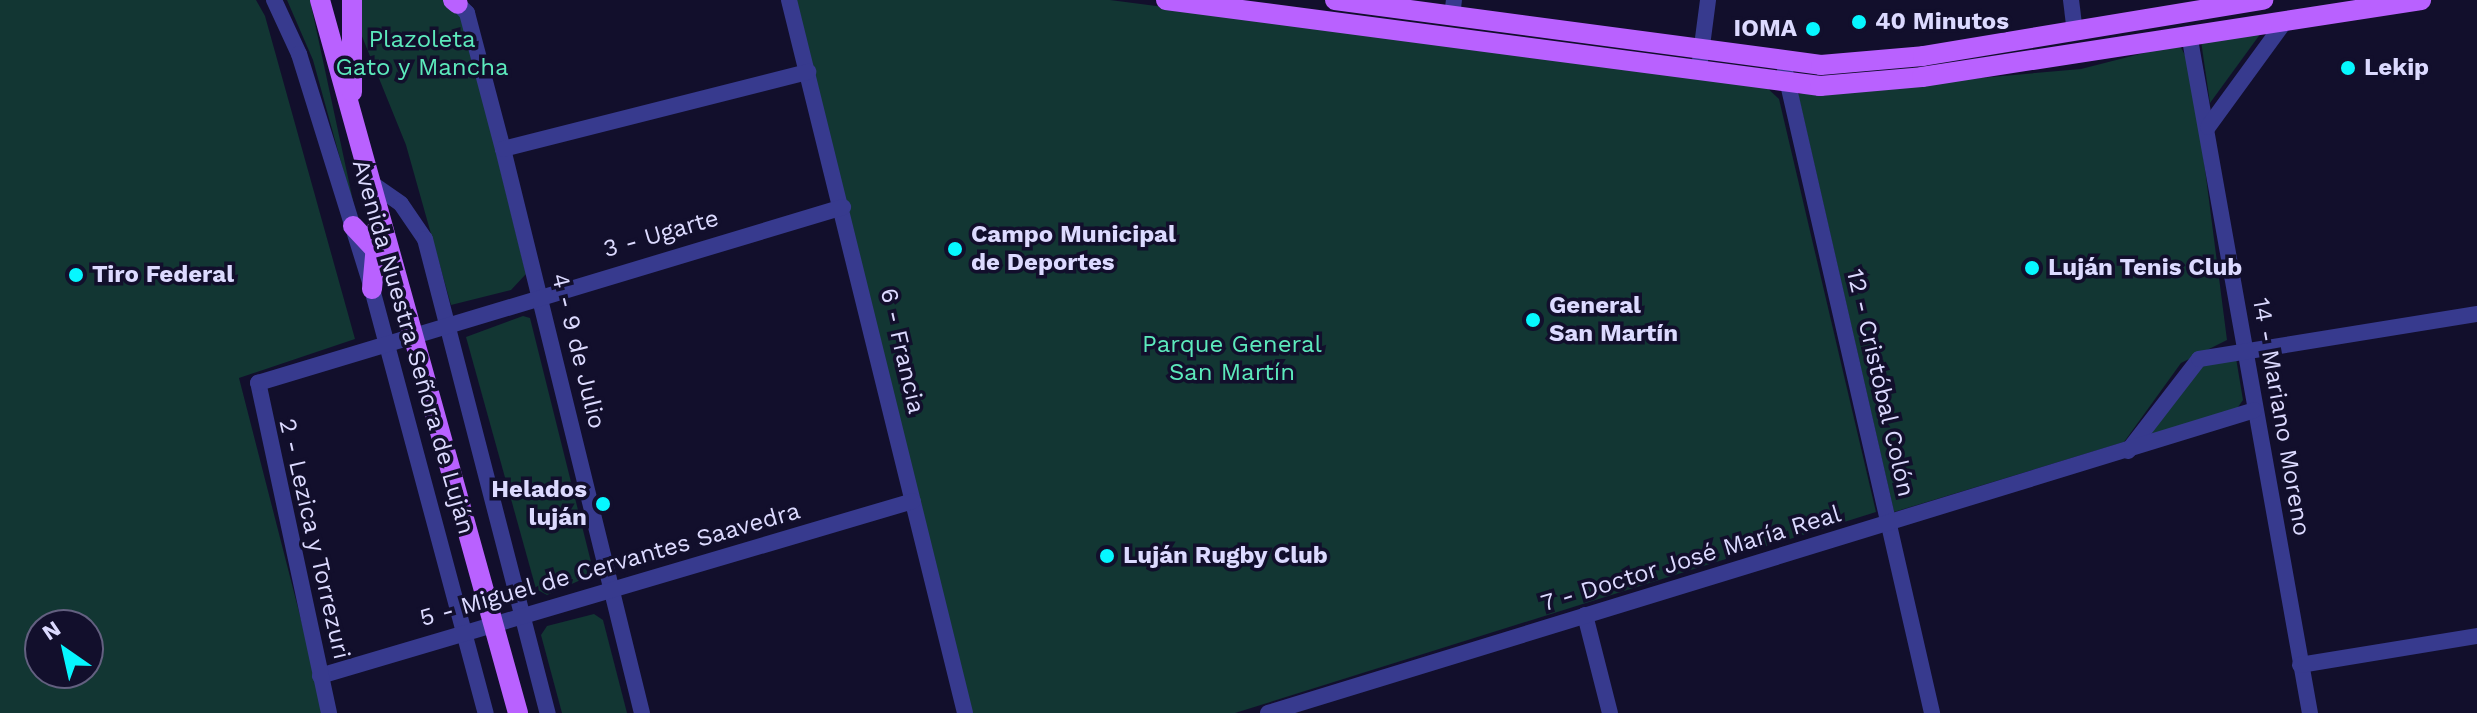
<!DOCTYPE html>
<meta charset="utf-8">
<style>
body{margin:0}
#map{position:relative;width:2477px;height:713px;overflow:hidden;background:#120f2c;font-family:"Work Sans",sans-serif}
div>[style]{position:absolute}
.green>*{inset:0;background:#123633}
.minor>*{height:16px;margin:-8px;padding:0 8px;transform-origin:8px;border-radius:8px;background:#373a8e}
.major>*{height:20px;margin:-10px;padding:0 10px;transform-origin:10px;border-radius:10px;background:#b961ff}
.dots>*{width:22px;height:22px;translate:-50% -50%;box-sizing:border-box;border:4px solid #120f2c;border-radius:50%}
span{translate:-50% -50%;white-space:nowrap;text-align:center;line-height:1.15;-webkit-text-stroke:7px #120f2c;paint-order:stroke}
.poi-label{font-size:24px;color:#dcdaff;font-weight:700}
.left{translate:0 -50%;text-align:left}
.right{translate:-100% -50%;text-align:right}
.park-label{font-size:24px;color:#5ce9bc}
.street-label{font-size:24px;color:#dcdaff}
.north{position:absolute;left:24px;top:609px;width:80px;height:80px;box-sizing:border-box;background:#120f2c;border:2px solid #636080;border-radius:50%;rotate:326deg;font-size:22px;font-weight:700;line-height:32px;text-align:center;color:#dcdaff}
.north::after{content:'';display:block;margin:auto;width:28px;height:36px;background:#06f7ff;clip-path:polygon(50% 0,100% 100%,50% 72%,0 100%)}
</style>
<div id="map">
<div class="green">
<i style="clip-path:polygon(evenodd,0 0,256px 0,265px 16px,355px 339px,239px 378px,325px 713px,0 713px,0 0,40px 625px,88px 625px,88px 673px,40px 673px,40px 625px)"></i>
<i style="clip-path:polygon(287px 0,310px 0,358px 224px,313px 60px)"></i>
<i style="clip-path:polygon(356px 0,443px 0,464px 21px,526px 274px,511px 290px,451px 305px,406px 145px,359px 29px)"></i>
<i style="clip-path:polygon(793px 0,1110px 0,1764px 85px,1779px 99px,1876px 512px,1235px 713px,971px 713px)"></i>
<i style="clip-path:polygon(2261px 33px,2210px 103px,2201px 41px)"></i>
<i style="clip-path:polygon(2179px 44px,2192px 68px,2227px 340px,2181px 363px,2124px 442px,1894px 512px,1798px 94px,2081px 69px)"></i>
<i style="clip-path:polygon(523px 316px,530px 318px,594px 574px,547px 595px,536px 589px,466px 337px)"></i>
<i style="clip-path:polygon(2236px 358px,2243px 400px,2236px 410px,2150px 435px,2195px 367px)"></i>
<i style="clip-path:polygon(594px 614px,603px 620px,627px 713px,562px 713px,541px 635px,547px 626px)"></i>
</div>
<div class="minor">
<i style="left:274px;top:0;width:60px;rotate:65.2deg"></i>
<i style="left:299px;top:54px;width:246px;rotate:72.7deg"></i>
<i style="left:372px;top:289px;width:439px;rotate:75deg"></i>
<i style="left:789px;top:0;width:734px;rotate:76.13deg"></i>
<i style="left:2071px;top:0;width:32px;rotate:83deg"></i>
<i style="left:458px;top:4px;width:13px;rotate:45deg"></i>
<i style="left:467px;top:13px;width:141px;rotate:75.2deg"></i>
<i style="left:503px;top:149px;width:581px;rotate:76.16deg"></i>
<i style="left:1452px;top:16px;width:16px;rotate:-83deg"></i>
<i style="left:2189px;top:34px;width:690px;rotate:79.9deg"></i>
<i style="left:1700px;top:61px;width:62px;rotate:-82.5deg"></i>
<i style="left:1785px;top:71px;width:659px;rotate:77.1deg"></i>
<i style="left:2208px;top:127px;width:132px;rotate:-53.9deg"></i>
<i style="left:503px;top:149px;width:315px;rotate:-14.2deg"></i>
<i style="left:377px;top:187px;width:29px;rotate:35deg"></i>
<i style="left:401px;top:204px;width:42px;rotate:55.6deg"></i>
<i style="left:425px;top:239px;width:490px;rotate:75.5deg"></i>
<i style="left:2128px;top:451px;width:116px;rotate:-52.3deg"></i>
<i style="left:2199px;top:359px;width:282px;rotate:-9.2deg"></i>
<i style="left:1585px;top:615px;width:101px;rotate:75.7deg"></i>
<i style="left:2300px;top:665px;width:179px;rotate:-9.3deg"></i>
<i style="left:320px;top:676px;width:618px;rotate:-16.44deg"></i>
<i style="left:329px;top:713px;width:338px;rotate:-102.1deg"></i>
<i style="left:258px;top:383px;width:611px;rotate:-16.74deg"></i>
<i style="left:1268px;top:713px;width:1032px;rotate:-17.07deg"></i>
</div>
<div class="major">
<i style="left:320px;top:0;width:740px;rotate:74.48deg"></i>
<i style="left:352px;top:0;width:92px;rotate:90deg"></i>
<i style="left:453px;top:0;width:6px;rotate:39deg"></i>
<i style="left:1166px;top:0;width:660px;rotate:7.49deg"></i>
<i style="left:1820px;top:86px;width:102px;rotate:-5deg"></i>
<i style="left:1922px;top:77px;width:505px;rotate:-8.77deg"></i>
<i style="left:1335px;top:0;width:490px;rotate:7.6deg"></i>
<i style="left:1821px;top:65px;width:102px;rotate:-5deg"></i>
<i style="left:1923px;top:56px;width:345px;rotate:-9.4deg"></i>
<i style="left:353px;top:226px;width:44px;rotate:46.8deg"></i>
<i style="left:372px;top:289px;width:66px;rotate:-84.8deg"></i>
</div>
<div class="dots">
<i style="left:1859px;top:22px;background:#06f7ff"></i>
<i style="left:1813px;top:29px;background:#06f7ff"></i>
<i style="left:2348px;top:68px;background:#06f7ff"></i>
<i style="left:955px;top:249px;background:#06f7ff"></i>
<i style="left:2032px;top:268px;background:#06f7ff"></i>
<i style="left:76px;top:275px;background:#06f7ff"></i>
<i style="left:1533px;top:320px;background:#06f7ff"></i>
<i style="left:603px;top:504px;background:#06f7ff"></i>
<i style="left:1107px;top:556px;background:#06f7ff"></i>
</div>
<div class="poi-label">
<span class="left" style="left:1875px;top:22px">40 Minutos</span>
<span class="right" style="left:1797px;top:29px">IOMA</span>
<span class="left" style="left:2364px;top:68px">Lekip</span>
<span class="left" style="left:971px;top:249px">Campo Municipal<br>de Deportes</span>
<span class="left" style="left:2048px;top:268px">Luján Tenis Club</span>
<span class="left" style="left:92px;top:275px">Tiro Federal</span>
<span class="left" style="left:1549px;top:320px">General<br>San Martín</span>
<span class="right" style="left:587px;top:504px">Helados<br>luján</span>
<span class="left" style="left:1123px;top:556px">Luján Rugby Club</span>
</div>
<div class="park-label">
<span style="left:422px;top:54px">Plazoleta<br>Gato y Mancha</span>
<span style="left:1232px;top:359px">Parque General<br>San Martín</span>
</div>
<div class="street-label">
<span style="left:661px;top:234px;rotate:-16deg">3 - Ugarte</span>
<span style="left:413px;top:347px;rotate:74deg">Avenida Nuestra Señora de Luján</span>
<span style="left:578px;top:351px;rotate:76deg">4 - 9 de Julio</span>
<span style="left:902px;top:351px;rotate:77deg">6 - Francia</span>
<span style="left:1880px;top:383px;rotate:77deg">12 - Cristóbal Colón</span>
<span style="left:2281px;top:417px;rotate:80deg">14 - Mariano Moreno</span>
<span style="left:314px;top:539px;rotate:77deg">2 - Lezica y Torrezuri</span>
<span style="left:1691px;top:559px;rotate:-17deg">7 - Doctor José María Real</span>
<span style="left:610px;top:565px;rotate:-16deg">5 - Miguel de Cervantes Saavedra</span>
</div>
<div class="north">N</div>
</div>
